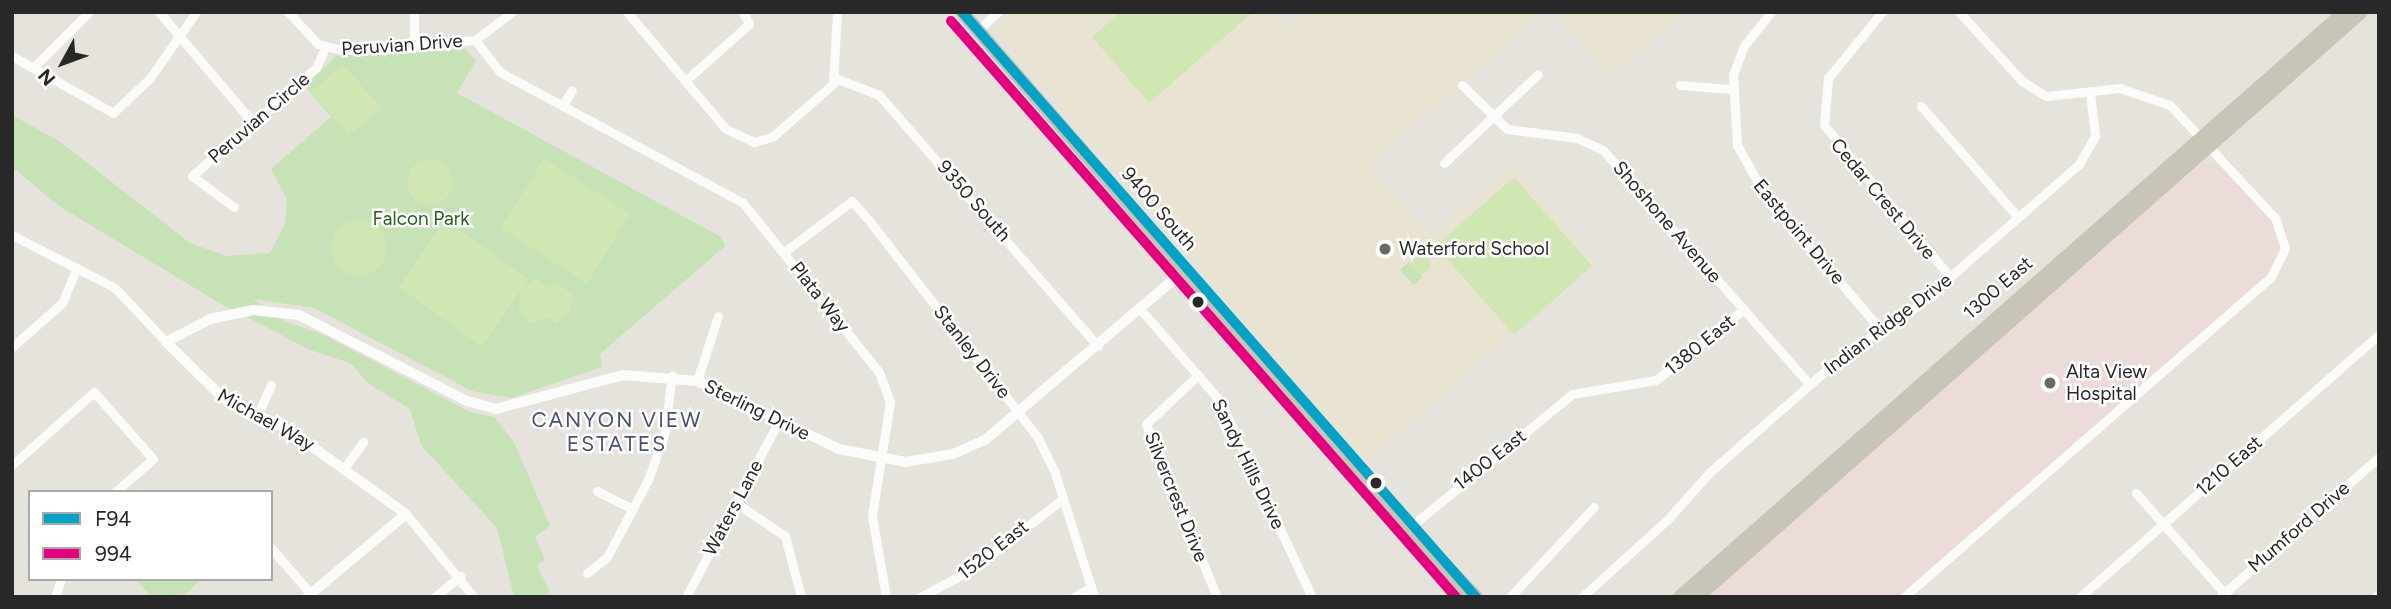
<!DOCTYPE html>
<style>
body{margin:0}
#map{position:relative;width:2391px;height:609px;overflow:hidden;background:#e6e3dd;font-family:Figtree,sans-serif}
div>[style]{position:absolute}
.education>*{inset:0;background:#e9e3d1}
.medical>*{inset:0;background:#ecdcd9}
.green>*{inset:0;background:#c6e2b6}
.pitch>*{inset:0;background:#d0e6b3}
.round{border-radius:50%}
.minor>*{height:9px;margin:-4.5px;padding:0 4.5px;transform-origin:4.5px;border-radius:4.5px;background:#fbfbfa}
.tertiary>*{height:10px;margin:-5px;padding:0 5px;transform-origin:5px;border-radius:5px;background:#fbfbfa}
.primary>*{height:14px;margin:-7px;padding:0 7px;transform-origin:7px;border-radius:7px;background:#c8c4b8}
.bus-1>*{height:10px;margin:-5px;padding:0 5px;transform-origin:5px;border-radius:5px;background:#02a3c6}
.bus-2>*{height:10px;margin:-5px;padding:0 5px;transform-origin:5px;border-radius:5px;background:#e5007d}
.dots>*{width:19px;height:19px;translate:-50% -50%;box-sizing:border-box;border:4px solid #fff;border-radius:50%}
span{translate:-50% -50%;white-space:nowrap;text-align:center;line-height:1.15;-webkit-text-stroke:5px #fff;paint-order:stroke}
.street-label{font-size:19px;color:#282828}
.park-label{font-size:19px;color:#25621a}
.poi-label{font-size:19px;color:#282828}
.left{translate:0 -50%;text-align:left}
.neighbourhood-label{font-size:21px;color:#494f77;letter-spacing:2px}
.frame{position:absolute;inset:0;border:14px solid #282828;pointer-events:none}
.legend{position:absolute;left:28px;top:490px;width:245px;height:91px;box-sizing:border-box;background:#fff;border:2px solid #a9a9a9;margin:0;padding:9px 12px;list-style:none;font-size:21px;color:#282828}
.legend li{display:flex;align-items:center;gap:14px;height:35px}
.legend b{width:35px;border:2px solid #a9a9a9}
.north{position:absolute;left:28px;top:28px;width:70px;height:70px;-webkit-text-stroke:5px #fff;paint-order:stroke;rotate:229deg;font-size:19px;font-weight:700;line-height:28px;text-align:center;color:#282828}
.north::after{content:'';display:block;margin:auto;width:24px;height:32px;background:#282828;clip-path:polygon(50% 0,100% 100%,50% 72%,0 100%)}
</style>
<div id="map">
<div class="education">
<i style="clip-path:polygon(1011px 12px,1268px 12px,1285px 31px,1306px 12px,1533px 12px,1538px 18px,1369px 165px,1430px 236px,1513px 165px,1597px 262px,1366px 461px,993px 28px)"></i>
<i style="clip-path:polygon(1555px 12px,1684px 12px,1610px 76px)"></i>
</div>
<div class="medical">
<i style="clip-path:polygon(2226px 155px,2286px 227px,2290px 251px,2281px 274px,1913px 597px,1706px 597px,2144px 212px,2203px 163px,2216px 164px)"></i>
</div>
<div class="green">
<i style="clip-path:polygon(465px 49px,476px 61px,457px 93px,721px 237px,725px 246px,600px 354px,602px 367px,511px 398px,472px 391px,314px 308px,253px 299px,284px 321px,324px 335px,470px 412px,494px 417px,514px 442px,550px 526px,535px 537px,545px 560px,537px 566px,550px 592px,541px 597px,514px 597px,497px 528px,421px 445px,410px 409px,369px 384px,350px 363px,310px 350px,216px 301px,59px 206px,12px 167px,12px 115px,59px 141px,190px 243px,226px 256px,270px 253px,285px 224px,287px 200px,271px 169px,331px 117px,305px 86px,336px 56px)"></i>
<i style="clip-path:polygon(1409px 262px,1423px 277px,1414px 285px,1400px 270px)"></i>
<i style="clip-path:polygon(136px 579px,202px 579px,185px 594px,151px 597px)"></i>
</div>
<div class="pitch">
<i style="clip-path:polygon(1121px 12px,1253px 12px,1149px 103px,1092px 37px)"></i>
<i style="clip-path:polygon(343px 64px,381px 108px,349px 136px,311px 92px)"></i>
<i style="clip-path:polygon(544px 158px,630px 214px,587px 284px,501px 228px)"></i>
<i class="round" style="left:407px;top:159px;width:46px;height:46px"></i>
<i style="clip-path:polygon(1514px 177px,1592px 266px,1514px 335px,1436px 246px)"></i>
<i style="clip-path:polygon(445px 219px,528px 279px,523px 288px,536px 279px,550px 288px,557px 282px,572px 295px,571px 312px,555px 324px,549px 317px,531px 324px,519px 311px,520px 291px,482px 347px,399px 287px)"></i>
<i class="round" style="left:331px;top:220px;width:56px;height:56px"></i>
<i class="round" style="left:1412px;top:256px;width:18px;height:18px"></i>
</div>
<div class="minor">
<i style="left:159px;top:12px;width:145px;rotate:49.7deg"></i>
<i style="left:288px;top:12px;width:44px;rotate:46.8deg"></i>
<i style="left:318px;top:44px;width:25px;rotate:14deg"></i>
<i style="left:342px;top:50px;width:133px;rotate:-4.3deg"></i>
<i style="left:475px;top:40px;width:46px;rotate:-37.1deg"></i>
<i style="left:414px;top:12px;width:34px;rotate:90deg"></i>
<i style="left:627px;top:12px;width:153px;rotate:49.8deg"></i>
<i style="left:726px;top:129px;width:31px;rotate:25deg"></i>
<i style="left:754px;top:142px;width:19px;rotate:-16deg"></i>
<i style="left:772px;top:137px;width:81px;rotate:-41deg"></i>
<i style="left:833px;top:84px;width:72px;rotate:-86.8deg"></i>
<i style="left:1771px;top:12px;width:43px;rotate:128.5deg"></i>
<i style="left:1744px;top:46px;width:30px;rotate:111deg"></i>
<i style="left:1733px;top:74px;width:71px;rotate:86.8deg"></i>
<i style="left:1737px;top:145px;width:57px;rotate:60.8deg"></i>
<i style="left:1765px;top:195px;width:178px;rotate:49.3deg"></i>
<i style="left:1882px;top:12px;width:85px;rotate:129.3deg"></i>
<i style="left:1828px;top:78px;width:47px;rotate:94.9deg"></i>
<i style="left:1824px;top:125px;width:197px;rotate:50.3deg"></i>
<i style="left:978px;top:30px;width:27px;rotate:-42deg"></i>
<i style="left:475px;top:40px;width:41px;rotate:52deg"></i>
<i style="left:500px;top:72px;width:276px;rotate:28.3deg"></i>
<i style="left:743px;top:203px;width:217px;rotate:51.2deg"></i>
<i style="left:879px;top:372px;width:32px;rotate:70deg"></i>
<i style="left:890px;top:402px;width:115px;rotate:99deg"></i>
<i style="left:872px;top:516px;width:82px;rotate:80.2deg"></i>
<i style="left:12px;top:56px;width:116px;rotate:29.4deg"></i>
<i style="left:113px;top:113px;width:51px;rotate:-43.4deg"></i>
<i style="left:150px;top:78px;width:80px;rotate:-55.1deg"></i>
<i style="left:33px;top:68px;width:79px;rotate:-45deg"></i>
<i style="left:835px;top:78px;width:47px;rotate:21.1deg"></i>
<i style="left:879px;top:95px;width:333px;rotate:48.9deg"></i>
<i style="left:685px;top:81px;width:86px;rotate:-41.7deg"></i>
<i style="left:749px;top:24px;width:13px;rotate:-117deg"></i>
<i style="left:1462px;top:85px;width:63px;rotate:44.4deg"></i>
<i style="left:1507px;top:129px;width:71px;rotate:7.3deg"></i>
<i style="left:1577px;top:138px;width:29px;rotate:25deg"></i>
<i style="left:1603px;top:150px;width:313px;rotate:48.6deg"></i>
<i style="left:1680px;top:85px;width:50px;rotate:4.6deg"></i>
<i style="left:563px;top:105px;width:17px;rotate:-59deg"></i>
<i style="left:1921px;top:106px;width:147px;rotate:48.9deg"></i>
<i style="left:1444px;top:163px;width:129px;rotate:-43.4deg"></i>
<i style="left:234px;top:207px;width:52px;rotate:-143.6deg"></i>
<i style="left:192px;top:176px;width:164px;rotate:-41.1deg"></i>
<i style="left:316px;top:68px;width:22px;rotate:-66deg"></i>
<i style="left:12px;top:235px;width:116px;rotate:27.2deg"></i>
<i style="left:115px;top:288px;width:74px;rotate:46.6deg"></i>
<i style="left:784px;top:252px;width:85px;rotate:-36.9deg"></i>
<i style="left:852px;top:201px;width:23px;rotate:49deg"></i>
<i style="left:867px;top:218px;width:279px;rotate:52.1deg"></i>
<i style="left:1038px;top:438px;width:39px;rotate:64deg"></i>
<i style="left:1055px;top:473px;width:130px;rotate:72.5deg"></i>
<i style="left:1141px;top:310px;width:121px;rotate:49deg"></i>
<i style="left:1220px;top:401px;width:217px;rotate:64.9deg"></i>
<i style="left:12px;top:347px;width:67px;rotate:-41.3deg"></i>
<i style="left:62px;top:303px;width:38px;rotate:-67deg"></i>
<i style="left:1198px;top:375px;width:71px;rotate:136.7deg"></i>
<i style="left:1146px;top:424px;width:187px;rotate:67.7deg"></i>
<i style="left:697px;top:381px;width:68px;rotate:-72.1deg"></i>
<i style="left:258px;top:414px;width:32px;rotate:-66deg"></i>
<i style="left:12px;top:465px;width:110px;rotate:-41.7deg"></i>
<i style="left:94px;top:392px;width:89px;rotate:48.6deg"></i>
<i style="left:153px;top:459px;width:50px;rotate:139deg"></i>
<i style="left:345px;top:467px;width:31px;rotate:-54deg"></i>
<i style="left:597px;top:491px;width:40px;rotate:26.6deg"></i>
<i style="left:2136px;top:493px;width:136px;rotate:48.6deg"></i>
<i style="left:736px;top:503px;width:59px;rotate:34deg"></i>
<i style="left:785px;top:536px;width:63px;rotate:75.3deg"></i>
<i style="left:406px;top:514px;width:107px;rotate:50.7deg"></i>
<i style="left:1409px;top:528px;width:211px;rotate:-39.4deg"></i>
<i style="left:1572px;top:394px;width:85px;rotate:-9.5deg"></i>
<i style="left:1656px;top:380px;width:113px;rotate:-38.9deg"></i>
<i style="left:271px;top:548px;width:61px;rotate:49deg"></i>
<i style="left:587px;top:573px;width:26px;rotate:-39deg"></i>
<i style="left:607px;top:557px;width:87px;rotate:-62deg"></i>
<i style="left:648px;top:480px;width:48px;rotate:-70.4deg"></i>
<i style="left:664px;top:435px;width:60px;rotate:-82.3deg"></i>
<i style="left:55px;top:597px;width:19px;rotate:-72deg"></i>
<i style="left:435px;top:597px;width:33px;rotate:-40deg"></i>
<i style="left:686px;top:597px;width:201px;rotate:-62.2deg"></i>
<i style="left:920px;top:597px;width:55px;rotate:-28deg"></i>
<i style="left:969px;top:571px;width:118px;rotate:-37.5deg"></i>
<i style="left:1074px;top:597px;width:20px;rotate:-30deg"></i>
<i style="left:1510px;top:597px;width:123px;rotate:-47deg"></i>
<i style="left:1582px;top:597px;width:115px;rotate:-42.2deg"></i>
<i style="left:1667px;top:520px;width:66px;rotate:-48.1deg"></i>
<i style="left:1711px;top:471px;width:184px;rotate:-41.2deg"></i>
<i style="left:1849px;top:350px;width:76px;rotate:-32.6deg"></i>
<i style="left:1913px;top:309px;width:220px;rotate:-41.1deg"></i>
<i style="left:2079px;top:164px;width:32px;rotate:-60deg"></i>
<i style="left:2095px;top:136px;width:43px;rotate:-96.6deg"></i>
<i style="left:1904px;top:597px;width:487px;rotate:-41.1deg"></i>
<i style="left:2271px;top:277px;width:32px;rotate:-64deg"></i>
<i style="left:2285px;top:248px;width:32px;rotate:-108deg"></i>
<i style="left:2275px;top:218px;width:154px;rotate:-132.9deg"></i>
<i style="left:2170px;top:105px;width:53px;rotate:-161.2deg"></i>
<i style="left:2120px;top:88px;width:74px;rotate:173.8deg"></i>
<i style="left:2046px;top:96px;width:28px;rotate:-148deg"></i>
<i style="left:2022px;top:81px;width:93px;rotate:-132.4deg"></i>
<i style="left:2080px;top:597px;width:398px;rotate:-41.3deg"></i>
<i style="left:2220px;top:597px;width:212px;rotate:-41.4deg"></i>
<i style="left:2375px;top:597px;width:5px;rotate:-37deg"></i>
</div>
<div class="tertiary">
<i style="left:307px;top:597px;width:129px;rotate:-40deg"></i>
<i style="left:406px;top:514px;width:144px;rotate:-144.3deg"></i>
<i style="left:289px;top:430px;width:73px;rotate:-154.1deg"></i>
<i style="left:223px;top:398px;width:80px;rotate:-135.5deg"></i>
<i style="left:166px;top:342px;width:50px;rotate:-27.6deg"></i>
<i style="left:210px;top:319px;width:44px;rotate:-11.8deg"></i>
<i style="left:253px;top:310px;width:46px;rotate:6.2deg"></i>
<i style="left:299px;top:315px;width:189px;rotate:27.1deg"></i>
<i style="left:467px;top:401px;width:30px;rotate:15deg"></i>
<i style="left:496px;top:409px;width:131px;rotate:-15deg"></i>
<i style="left:623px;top:375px;width:74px;rotate:4.6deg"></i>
<i style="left:697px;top:381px;width:157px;rotate:25.6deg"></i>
<i style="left:839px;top:449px;width:67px;rotate:11.1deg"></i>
<i style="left:905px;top:462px;width:49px;rotate:-9.5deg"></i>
<i style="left:953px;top:454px;width:35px;rotate:-24deg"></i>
<i style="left:985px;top:440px;width:264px;rotate:-40.4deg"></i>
</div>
<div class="primary">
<i style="left:962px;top:12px;width:683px;rotate:49.1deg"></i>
<i style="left:1409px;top:528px;width:96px;rotate:45.8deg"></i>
<i style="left:1409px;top:528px;width:15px;rotate:74deg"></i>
<i style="left:1413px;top:542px;width:70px;rotate:51.3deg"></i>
<i style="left:1680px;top:597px;width:886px;rotate:-41.34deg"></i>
<i style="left:1697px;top:597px;width:885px;rotate:-41.38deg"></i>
</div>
<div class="bus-1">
<i style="left:962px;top:12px;width:779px;rotate:48.7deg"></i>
</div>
<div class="bus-2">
<i style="left:951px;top:21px;width:766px;rotate:48.76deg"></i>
</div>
<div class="dots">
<i style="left:1385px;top:249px;background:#6a6967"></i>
<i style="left:1198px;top:302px;background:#282828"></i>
<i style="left:2050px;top:383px;background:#6a6967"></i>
<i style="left:1376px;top:483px;background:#282828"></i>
</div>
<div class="street-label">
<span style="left:402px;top:45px;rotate:-4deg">Peruvian Drive</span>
<span style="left:259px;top:118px;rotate:-41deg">Peruvian Circle</span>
<span style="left:1883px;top:199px;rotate:50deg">Cedar Crest Drive</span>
<span style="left:974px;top:201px;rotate:49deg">9350 South</span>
<span style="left:1159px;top:209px;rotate:49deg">9400 South</span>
<span style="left:1667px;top:222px;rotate:49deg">Shoshone Avenue</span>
<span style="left:1799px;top:232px;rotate:50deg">Eastpoint Drive</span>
<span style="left:1998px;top:288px;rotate:-41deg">1300 East</span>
<span style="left:820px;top:297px;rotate:52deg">Plata Way</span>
<span style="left:1888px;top:324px;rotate:-37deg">Indian Ridge Drive</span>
<span style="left:1700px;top:345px;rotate:-39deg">1380 East</span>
<span style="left:972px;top:352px;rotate:52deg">Stanley Drive</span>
<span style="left:757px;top:410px;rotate:26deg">Sterling Drive</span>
<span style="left:266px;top:420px;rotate:29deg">Michael Way</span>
<span style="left:1490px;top:460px;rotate:-38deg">1400 East</span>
<span style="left:1248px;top:464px;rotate:64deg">Sandy Hills Drive</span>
<span style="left:2229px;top:466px;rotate:-41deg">1210 East</span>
<span style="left:1176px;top:497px;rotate:68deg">Silvercrest Drive</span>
<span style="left:733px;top:508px;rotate:-62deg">Waters Lane</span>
<span style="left:2299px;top:527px;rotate:-41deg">Mumford Drive</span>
<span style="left:993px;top:550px;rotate:-38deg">1520 East</span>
</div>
<div class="park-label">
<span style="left:421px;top:219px">Falcon Park</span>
</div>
<div class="poi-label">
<span class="left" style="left:1399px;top:249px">Waterford School</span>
<span class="left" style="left:2066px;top:383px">Alta View<br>Hospital</span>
</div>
<div class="neighbourhood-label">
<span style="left:617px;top:432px">CANYON VIEW<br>ESTATES</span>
</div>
<div class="frame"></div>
<ul class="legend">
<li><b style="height:9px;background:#02a3c6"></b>F94</li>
<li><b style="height:9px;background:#e5007d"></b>994</li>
</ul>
<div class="north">N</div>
</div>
